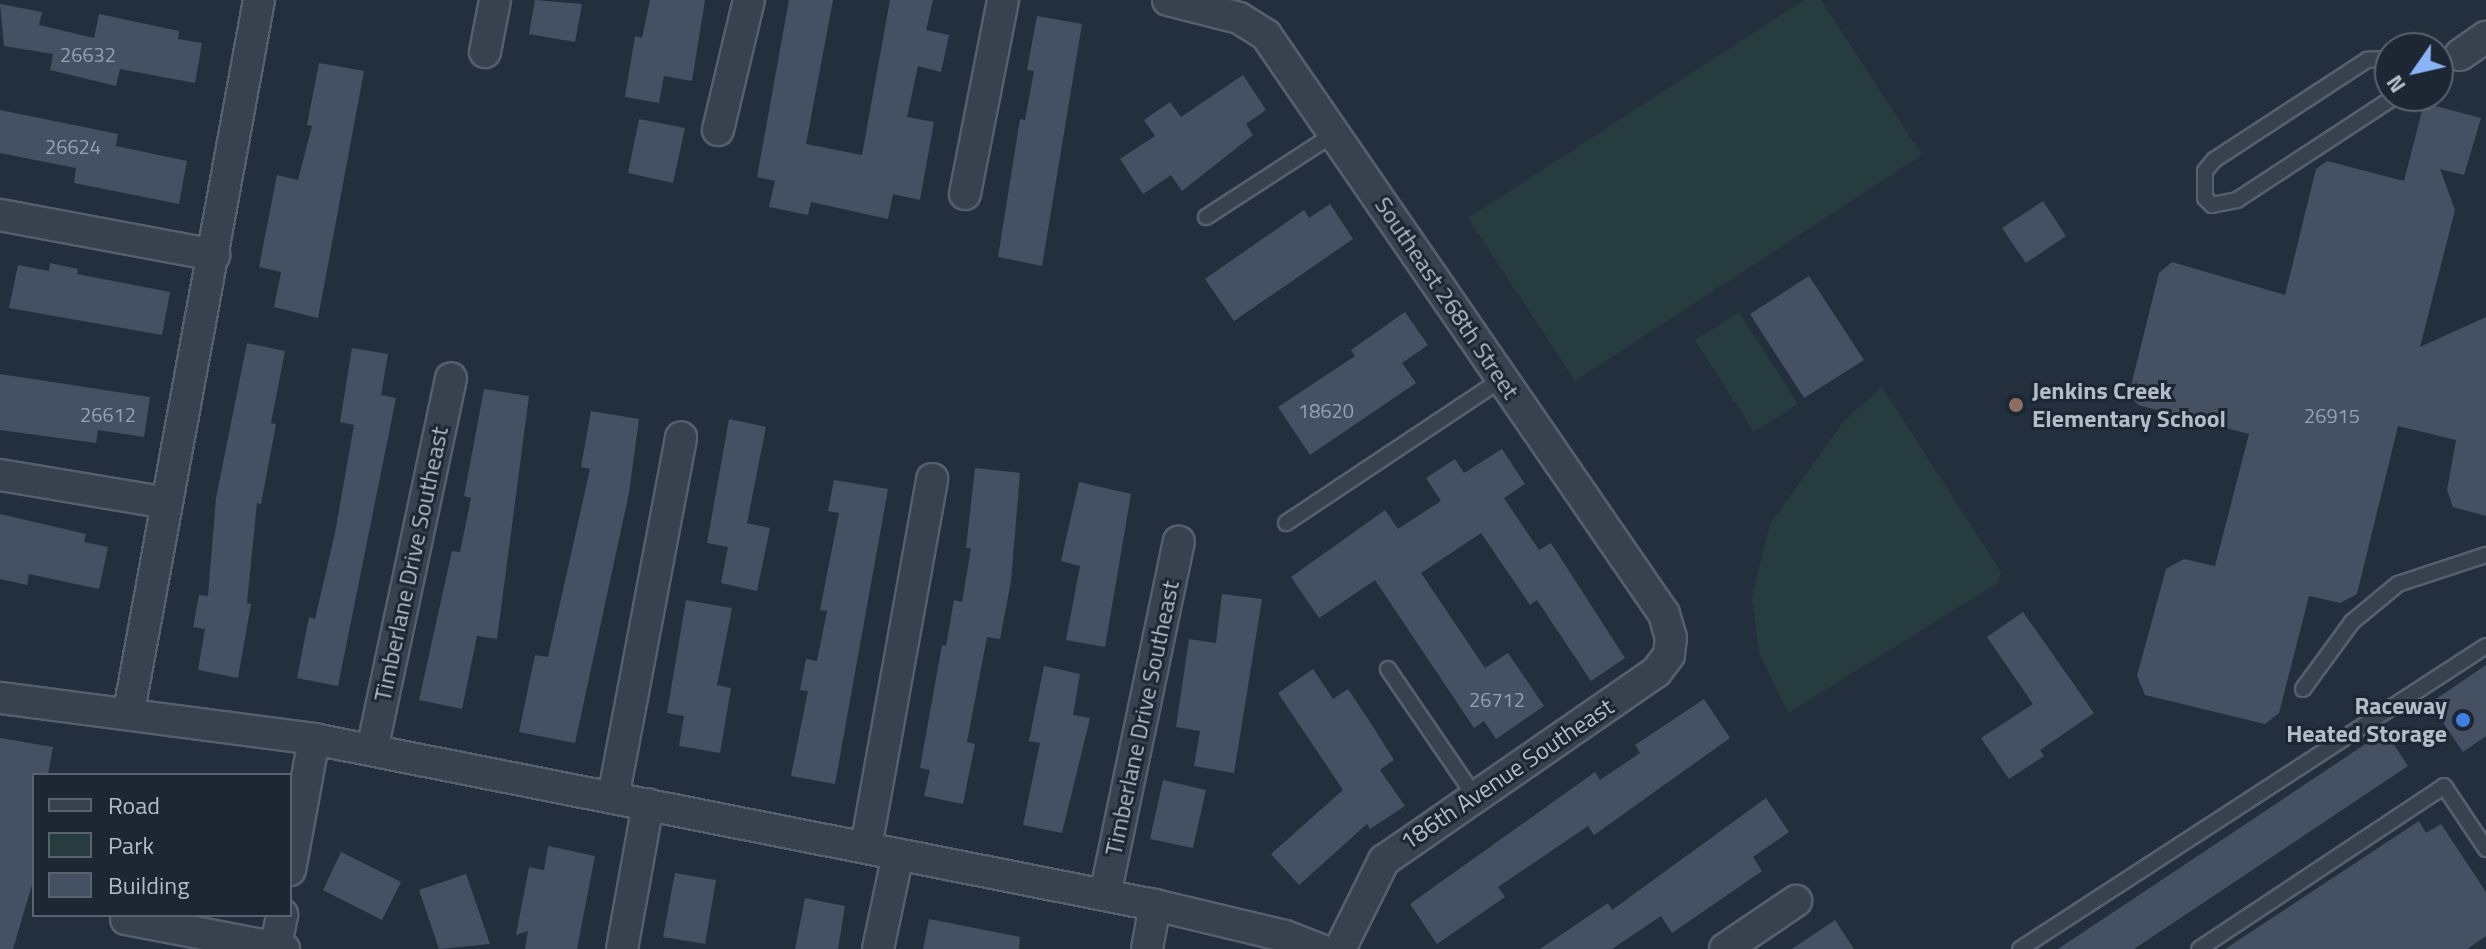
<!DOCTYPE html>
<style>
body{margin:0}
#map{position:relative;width:2486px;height:949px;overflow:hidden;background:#242f3e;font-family:"Titillium Web",sans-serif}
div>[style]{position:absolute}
.green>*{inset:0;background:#263c3f}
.building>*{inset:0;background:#455162}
.roads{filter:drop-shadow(2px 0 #565f6c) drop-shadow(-2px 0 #565f6c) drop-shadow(0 2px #565f6c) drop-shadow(0 -2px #565f6c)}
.lane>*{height:14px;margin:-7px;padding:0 7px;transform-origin:7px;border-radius:7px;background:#38414e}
.street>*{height:30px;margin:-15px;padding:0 15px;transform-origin:15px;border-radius:15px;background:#38414e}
.dots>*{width:22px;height:22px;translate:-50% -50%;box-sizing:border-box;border:4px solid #1d2633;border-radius:50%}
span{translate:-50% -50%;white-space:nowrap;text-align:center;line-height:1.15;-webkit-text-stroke:6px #1d2633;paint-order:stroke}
.number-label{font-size:20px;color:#98a1af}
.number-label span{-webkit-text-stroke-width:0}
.street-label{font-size:24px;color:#b4bcc9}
.poi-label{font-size:24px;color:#b4bcc9;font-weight:700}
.left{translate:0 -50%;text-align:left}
.right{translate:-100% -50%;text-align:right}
.legend{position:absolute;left:32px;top:773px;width:260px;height:144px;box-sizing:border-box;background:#1d2633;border:2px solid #59626f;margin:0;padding:10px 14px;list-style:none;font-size:24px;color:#b4bcc9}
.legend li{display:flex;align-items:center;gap:16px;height:40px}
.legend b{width:40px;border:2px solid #59626f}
.north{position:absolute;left:2374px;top:32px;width:80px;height:80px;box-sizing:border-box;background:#1d2633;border:2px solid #59626f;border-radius:50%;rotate:236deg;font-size:22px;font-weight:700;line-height:32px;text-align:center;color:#b4bcc9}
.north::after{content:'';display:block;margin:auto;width:28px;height:36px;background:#8ab4f8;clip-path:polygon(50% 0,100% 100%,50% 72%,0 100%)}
</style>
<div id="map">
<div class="green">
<i style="clip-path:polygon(1804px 0,1821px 0,1922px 155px,1575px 381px,1468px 218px)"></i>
<i style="clip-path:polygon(1739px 312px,1798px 404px,1754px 432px,1695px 340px)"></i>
<i style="clip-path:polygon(1882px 387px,2001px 572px,1998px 583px,1788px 713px,1759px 652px,1752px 597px,1770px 524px,1844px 421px)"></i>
</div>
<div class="building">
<i style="clip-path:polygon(535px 0,582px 4px,575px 42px,529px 34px)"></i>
<i style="clip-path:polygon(650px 0,705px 0,692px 81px,664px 76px,659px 103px,625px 97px,635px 36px,642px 38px)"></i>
<i style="clip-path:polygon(789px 0,833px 0,806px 144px,862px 155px,890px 0,933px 0,926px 30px,949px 35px,941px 72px,918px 66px,907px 117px,934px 122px,920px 200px,893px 194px,888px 219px,811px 202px,808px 215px,769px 207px,775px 181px,757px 177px)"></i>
<i style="clip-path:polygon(0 4px,42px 12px,39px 25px,94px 38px,99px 14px,179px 31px,178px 39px,202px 43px,195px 83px,120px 69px,116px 86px,50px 70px,53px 54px,4px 46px)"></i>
<i style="clip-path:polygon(1037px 16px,1082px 24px,1042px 266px,998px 257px,1020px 119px,1025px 120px,1034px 71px,1027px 70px)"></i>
<i style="clip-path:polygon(319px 63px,364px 71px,318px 318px,274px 307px,281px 272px,259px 267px,277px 175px,298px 180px,312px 126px,307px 125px)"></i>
<i style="clip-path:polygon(1243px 75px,1266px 110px,1246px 124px,1253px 135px,1182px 191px,1171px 175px,1143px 194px,1120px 159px,1155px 136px,1144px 120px,1170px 102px,1181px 117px)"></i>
<i style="clip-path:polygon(2424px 103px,2481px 118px,2464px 175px,2440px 169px,2455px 210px,2420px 347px,2486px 317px,2486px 516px,2453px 507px,2447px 490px,2456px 440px,2398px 426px,2357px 594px,2340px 603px,2309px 596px,2279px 713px,2265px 724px,2145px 695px,2137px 676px,2166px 569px,2184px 559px,2215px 566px,2249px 434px,2138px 405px,2129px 394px,2159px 273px,2172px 262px,2285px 295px,2316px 169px,2327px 161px,2404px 181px)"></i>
<i style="clip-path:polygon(0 110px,118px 134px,116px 146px,187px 161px,179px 204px,74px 183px,76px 168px,0 153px)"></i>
<i style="clip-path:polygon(639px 119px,685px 128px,673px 183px,628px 173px)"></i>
<i style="clip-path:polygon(2043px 201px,2066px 236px,2026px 263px,2002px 228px)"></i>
<i style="clip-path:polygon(1330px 204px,1353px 239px,1234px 321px,1205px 279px,1304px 210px,1309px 218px)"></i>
<i style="clip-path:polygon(50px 263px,78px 269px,77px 274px,170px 292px,162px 335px,9px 308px,18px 265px,49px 271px)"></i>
<i style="clip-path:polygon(1809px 276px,1864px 360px,1804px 398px,1750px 314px)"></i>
<i style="clip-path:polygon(1405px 312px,1428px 345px,1402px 363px,1416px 383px,1310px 455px,1278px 407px,1355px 356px,1351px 350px)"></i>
<i style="clip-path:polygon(247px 343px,285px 351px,271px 423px,276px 424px,261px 504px,257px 503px,247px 603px,251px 604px,238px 678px,198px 670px,205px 629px,193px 627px,199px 595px,208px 596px,216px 498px)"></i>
<i style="clip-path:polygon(352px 348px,388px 354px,381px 395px,396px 398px,338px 686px,297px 678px,309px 617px,315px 619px,335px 533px,354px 425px,340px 422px)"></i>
<i style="clip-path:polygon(0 374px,150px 397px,144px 437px,98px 430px,96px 443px,0 430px)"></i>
<i style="clip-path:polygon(484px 389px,529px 396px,497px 639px,477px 636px,462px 709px,419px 700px,452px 551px,460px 552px,471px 498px,464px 496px)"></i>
<i style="clip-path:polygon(591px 411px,639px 419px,629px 493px,575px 743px,519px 732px,535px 655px,548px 657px,590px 469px,581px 467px)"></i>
<i style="clip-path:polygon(729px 419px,766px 427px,747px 523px,770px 528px,757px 591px,721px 583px,728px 547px,707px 543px)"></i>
<i style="clip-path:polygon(1502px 449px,1525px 484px,1504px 498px,1539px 550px,1551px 543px,1625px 658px,1591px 681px,1537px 600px,1530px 605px,1481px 533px,1421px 573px,1485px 668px,1508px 653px,1544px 706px,1496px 739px,1484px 721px,1474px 728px,1375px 580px,1319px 618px,1291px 577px,1385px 510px,1398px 529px,1441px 501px,1426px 478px,1455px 459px,1464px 473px)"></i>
<i style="clip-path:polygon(975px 468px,1020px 473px,1011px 581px,1000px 639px,987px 637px,967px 742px,975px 744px,963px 804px,924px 796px,930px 770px,920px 768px,942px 645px,946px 646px,954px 600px,962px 602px,971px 548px,966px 548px)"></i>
<i style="clip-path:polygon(834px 480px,888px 489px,835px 784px,791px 776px,808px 691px,800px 690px,806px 659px,817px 661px,827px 611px,820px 610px,839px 513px,828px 511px)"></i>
<i style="clip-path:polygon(1079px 482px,1131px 494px,1105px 647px,1066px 640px,1080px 566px,1061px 561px)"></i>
<i style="clip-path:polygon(0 514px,86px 534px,84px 542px,108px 547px,99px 589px,29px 574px,27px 585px,0 579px)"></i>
<i style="clip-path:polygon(1222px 594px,1262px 599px,1234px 773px,1194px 766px,1200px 731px,1176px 727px,1189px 639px,1216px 643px)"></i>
<i style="clip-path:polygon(686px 600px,732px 608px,717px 685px,731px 688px,720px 753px,679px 746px,684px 716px,667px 713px)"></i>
<i style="clip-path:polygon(2023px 612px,2094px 713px,2040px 750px,2044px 756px,2009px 779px,1981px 738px,2033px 704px,1987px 637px)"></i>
<i style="clip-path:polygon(2486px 665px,2486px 736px,2463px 752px,2430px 703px)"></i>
<i style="clip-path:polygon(1044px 666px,1080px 674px,1073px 715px,1090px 718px,1062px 833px,1023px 825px,1040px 743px,1029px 741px)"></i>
<i style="clip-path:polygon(1313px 669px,1333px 699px,1348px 689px,1370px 722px,1394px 760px,1380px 770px,1405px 806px,1370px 829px,1367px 824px,1299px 885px,1271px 854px,1343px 790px,1278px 693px)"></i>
<i style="clip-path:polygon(1704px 699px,1730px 738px,1594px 835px,1588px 826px,1498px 887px,1505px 897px,1437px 944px,1410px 904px,1595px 772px,1600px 780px,1640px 753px,1635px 745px)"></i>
<i style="clip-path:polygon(2385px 731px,2408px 766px,2134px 949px,2058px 949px)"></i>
<i style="clip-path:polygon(0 738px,53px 747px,48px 775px,34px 775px,34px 878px,13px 949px,0 949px)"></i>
<i style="clip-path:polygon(1163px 780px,1206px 790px,1193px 848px,1150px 839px)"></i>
<i style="clip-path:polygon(1766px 798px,1789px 832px,1753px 857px,1762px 871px,1672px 933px,1661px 916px,1612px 949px,1540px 949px,1608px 903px,1612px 910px)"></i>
<i style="clip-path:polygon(2419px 821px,2426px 833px,2441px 824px,2486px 892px,2486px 936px,2467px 949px,2225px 949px)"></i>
<i style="clip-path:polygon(548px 846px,595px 856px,577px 949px,525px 949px,528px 931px,516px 935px,529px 867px,544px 870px)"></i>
<i style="clip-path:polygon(341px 852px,401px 882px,382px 920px,323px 890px)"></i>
<i style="clip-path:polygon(675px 873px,716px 880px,705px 944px,663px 937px)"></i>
<i style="clip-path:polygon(466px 874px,490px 944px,439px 949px,419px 890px)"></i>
<i style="clip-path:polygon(805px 898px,845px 906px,838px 949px,795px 949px)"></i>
<i style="clip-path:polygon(929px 919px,1020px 937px,1019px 949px,923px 949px)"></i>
<i style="clip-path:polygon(1835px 920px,1854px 949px,1792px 949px)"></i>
</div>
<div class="roads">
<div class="lane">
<i style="left:2390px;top:59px;width:23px;rotate:178deg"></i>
<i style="left:2367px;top:60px;width:183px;rotate:146.8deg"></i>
<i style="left:2214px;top:160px;width:14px;rotate:129deg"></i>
<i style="left:2205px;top:171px;width:27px;rotate:90deg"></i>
<i style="left:2205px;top:198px;width:10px;rotate:45deg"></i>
<i style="left:2212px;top:205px;width:25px;rotate:-11deg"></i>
<i style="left:2237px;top:200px;width:190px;rotate:-33.2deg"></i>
<i style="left:2438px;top:69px;width:26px;rotate:-32deg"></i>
<i style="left:1206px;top:217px;width:153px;rotate:-33deg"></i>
<i style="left:1286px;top:523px;width:260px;rotate:-33.7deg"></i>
<i style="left:1388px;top:669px;width:153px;rotate:55.7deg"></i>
<i style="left:2303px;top:689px;width:83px;rotate:-53.8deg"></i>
<i style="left:2352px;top:622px;width:60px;rotate:-39.6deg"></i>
<i style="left:2398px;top:584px;width:93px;rotate:-18.2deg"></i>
<i style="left:2020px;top:949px;width:556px;rotate:-33.03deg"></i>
<i style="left:2199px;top:949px;width:294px;rotate:-33.6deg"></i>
<i style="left:2444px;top:786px;width:76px;rotate:56.3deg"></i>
</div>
<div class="street">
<i style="left:1168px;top:0;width:73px;rotate:14.2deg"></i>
<i style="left:1239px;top:18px;width:32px;rotate:32deg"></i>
<i style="left:1266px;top:35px;width:703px;rotate:55.5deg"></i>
<i style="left:1664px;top:614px;width:25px;rotate:74deg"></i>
<i style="left:1671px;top:638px;width:17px;rotate:97deg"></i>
<i style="left:1669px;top:655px;width:21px;rotate:127deg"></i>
<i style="left:1656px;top:672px;width:331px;rotate:145.3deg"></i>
<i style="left:1384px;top:860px;width:99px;rotate:116.3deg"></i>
<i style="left:485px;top:52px;width:53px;rotate:-79.1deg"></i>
<i style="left:2460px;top:55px;width:32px;rotate:-35deg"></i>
<i style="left:718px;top:130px;width:134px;rotate:-76.6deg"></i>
<i style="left:965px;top:194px;width:198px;rotate:-78.9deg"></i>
<i style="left:0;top:215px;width:218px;rotate:10.6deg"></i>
<i style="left:0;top:475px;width:169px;rotate:9.5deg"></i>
<i style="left:0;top:698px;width:317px;rotate:7.4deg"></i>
<i style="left:314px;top:739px;width:857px;rotate:11.17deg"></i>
<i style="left:1155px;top:905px;width:134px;rotate:13.4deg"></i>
<i style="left:1285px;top:936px;width:36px;rotate:21deg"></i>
<i style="left:129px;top:711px;width:723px;rotate:-79.64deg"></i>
<i style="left:372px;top:750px;width:380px;rotate:-78deg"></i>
<i style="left:613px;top:798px;width:367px;rotate:-79.3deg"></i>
<i style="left:866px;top:847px;width:374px;rotate:-79.8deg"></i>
<i style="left:290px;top:870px;width:133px;rotate:-79.6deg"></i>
<i style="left:1105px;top:895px;width:361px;rotate:-78.2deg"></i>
<i style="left:126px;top:919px;width:161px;rotate:10.8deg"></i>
<i style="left:275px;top:949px;width:35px;rotate:-78deg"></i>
<i style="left:622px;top:949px;width:147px;rotate:-79.8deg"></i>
<i style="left:878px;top:949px;width:97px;rotate:-78.1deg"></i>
<i style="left:1147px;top:949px;width:45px;rotate:-79.7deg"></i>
<i style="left:1725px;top:949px;width:86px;rotate:-34.1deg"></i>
</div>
</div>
<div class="dots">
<i style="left:2016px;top:405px;background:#8d6e63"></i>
<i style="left:2463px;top:720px;background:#3f7fe0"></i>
</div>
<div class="number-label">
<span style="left:88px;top:54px">26632</span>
<span style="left:73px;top:146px">26624</span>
<span style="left:1326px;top:410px">18620</span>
<span style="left:108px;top:414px">26612</span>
<span style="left:2332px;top:415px">26915</span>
<span style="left:1497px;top:699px">26712</span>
</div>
<div class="street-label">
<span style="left:1447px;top:298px;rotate:56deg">Southeast 268th Street</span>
<span style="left:411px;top:564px;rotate:-78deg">Timberlane Drive Southeast</span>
<span style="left:1142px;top:718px;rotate:-78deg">Timberlane Drive Southeast</span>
<span style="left:1507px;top:774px;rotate:-34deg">186th Avenue Southeast</span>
</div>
<div class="poi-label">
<span class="left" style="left:2032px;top:405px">Jenkins Creek<br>Elementary School</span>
<span class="right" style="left:2447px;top:720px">Raceway<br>Heated Storage</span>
</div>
<ul class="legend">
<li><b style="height:10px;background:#38414e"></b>Road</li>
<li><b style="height:22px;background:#263c3f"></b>Park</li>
<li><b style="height:22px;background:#455162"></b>Building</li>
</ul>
<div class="north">N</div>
</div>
